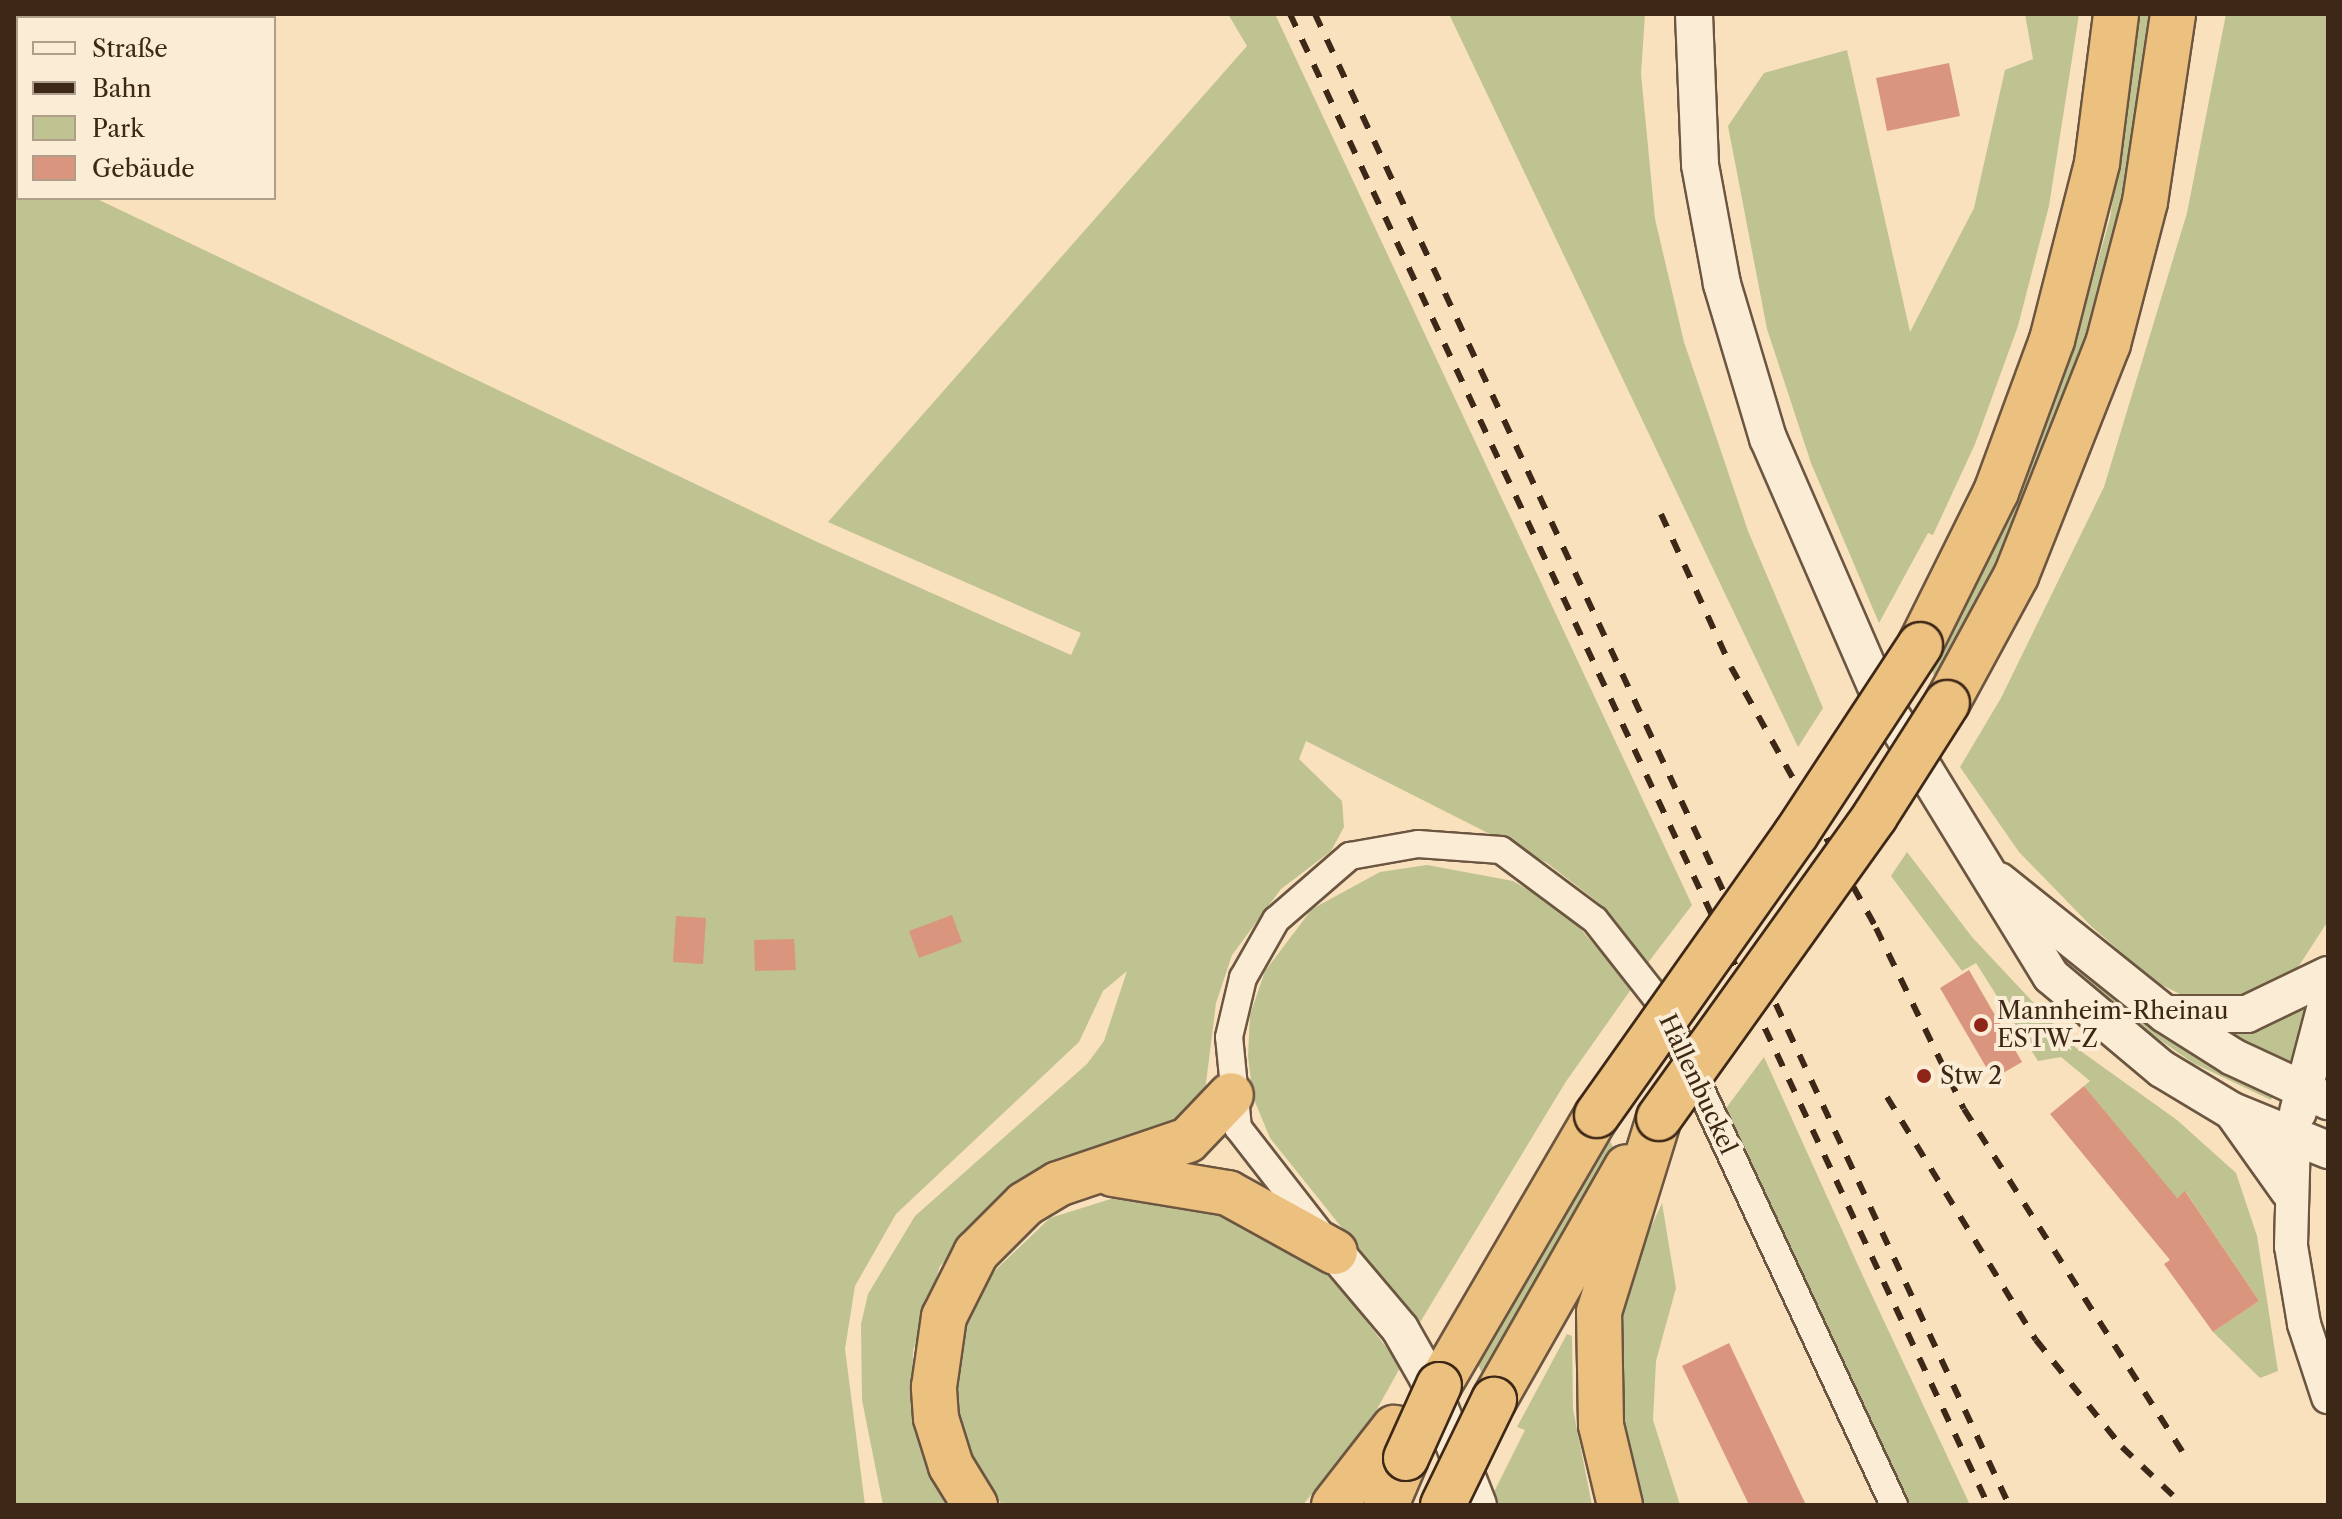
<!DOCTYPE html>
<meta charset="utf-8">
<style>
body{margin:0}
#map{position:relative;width:2342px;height:1519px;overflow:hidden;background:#f9e1be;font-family:"Libre Caslon Text",serif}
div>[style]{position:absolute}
.green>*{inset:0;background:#bfc291}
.building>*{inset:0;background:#da957e}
.roads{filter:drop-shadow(2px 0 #6c5641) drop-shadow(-2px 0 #6c5641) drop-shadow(0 2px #6c5641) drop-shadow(0 -2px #6c5641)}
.minor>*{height:26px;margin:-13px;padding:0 13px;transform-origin:13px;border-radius:13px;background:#fbecd5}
.tertiary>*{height:32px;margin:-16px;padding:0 16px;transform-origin:16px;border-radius:16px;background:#fbecd5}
.secondary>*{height:36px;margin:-18px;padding:0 18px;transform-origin:18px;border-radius:18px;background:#fbecd5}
.trunk>*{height:44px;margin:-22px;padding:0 22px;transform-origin:22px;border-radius:22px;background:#ecc07f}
.rail>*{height:6px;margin-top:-3px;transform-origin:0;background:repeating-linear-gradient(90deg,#3d2817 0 14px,transparent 0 28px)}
.bridges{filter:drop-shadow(2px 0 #3d2817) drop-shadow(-2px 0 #3d2817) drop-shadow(0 2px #3d2817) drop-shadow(0 -2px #3d2817)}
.trunk-bridge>*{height:44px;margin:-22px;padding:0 22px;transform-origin:22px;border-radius:22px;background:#ecc07f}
.dots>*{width:22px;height:22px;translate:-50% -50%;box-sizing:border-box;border:4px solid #fbecd5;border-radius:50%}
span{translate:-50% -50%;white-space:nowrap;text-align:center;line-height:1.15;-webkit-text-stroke:8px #fbecd5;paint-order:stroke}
.poi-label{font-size:24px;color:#3d2817}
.left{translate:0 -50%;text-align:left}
.street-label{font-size:24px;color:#3d2817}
.frame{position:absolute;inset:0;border:16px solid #3d2817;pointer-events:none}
.legend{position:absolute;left:16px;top:16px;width:260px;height:184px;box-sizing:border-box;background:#fbecd5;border:2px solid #af9e89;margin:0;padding:10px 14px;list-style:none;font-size:24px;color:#3d2817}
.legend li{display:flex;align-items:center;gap:16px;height:40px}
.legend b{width:40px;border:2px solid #af9e89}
</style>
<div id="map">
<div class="green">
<i style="clip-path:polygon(1228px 14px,1275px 14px,1692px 905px,1647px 964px,1599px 903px,1547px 863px,1306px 741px,1299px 759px,1342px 801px,1344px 827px,1331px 851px,1281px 889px,1232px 955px,1216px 1003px,1205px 1091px,1193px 1116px,1009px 1190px,940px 1266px,913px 1351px,912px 1401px,921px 1447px,945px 1505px,883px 1505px,862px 1400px,861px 1324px,868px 1294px,915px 1216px,1087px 1064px,1104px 1041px,1127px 971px,1103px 991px,1079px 1042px,896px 1214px,855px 1286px,845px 1349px,865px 1505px,14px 1505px,14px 161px,18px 198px,95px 198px,815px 541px,1071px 655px,1081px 633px,828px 522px,1247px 46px)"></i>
<i style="clip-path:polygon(1449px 14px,1645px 14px,1641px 74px,1655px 219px,1684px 342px,1748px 531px,1823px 708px,1798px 747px)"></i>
<i style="clip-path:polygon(2025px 14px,2079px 14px,2049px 206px,2018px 326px,1975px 444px,1933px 535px,1928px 533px,1879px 623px,1811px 463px,1767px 329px,1728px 126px,1764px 73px,1847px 50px,1910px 332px,1974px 208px,2005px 70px,2033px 59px)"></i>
<i style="clip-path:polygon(2140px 14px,2152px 14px,2127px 193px,2085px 356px,2020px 521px,1936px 680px,1931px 668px,2017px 498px,2073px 349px,2110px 218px)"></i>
<i style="clip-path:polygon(2226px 14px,2328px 14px,2328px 921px,2289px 981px,2262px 997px,2194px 1001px,2154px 981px,2092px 927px,2019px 852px,1960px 767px,2001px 698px,2104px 487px,2187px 213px)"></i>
<i style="clip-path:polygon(1907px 852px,1972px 937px,2075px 1047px,2177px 1120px,2236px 1173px,2257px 1236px,2278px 1371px,2260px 1378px,2213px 1332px,2259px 1301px,2186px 1192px,2176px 1198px,2084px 1086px,2090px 1081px,2061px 1057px,2038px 1061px,1976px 963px,1962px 971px,1891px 876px)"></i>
<i style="clip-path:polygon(1427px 865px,1513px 881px,1565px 911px,1632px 988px,1565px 1083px,1419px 1324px,1270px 1138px,1253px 1097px,1248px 1056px,1250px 1015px,1265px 971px,1312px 909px,1380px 872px)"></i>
<i style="clip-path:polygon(2054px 949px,2273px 1094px,2271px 1100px,2193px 1063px,2134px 1022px)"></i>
<i style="clip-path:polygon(2309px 994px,2291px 1063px,2225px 1030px)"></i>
<i style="clip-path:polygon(1764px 1057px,1862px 1274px,1970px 1505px,1911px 1505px,1724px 1111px)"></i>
<i style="clip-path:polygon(1609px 1139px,1615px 1151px,1482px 1374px,1476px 1359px)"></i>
<i style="clip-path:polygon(1133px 1192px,1209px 1201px,1322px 1264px,1401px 1366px,1372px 1418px,1303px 1505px,1002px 1505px,975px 1462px,958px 1411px,956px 1364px,966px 1322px,987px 1278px,1050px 1218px)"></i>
<i style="clip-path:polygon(1662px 1203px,1676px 1288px,1656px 1361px,1653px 1420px,1680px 1505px,1635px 1505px,1625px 1472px,1616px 1302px)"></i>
<i style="clip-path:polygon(1567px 1334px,1572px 1336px,1573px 1409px,1592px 1505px,1498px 1505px,1493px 1494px,1525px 1430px,1517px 1427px)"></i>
</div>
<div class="building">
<i style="clip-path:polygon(1949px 63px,1960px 116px,1887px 131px,1876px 78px)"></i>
<i style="clip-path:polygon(952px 915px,962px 942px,919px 958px,909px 931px)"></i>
<i style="clip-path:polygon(676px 916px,706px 918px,703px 964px,673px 962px)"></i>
<i style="clip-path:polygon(794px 939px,796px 970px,755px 971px,754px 940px)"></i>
<i style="clip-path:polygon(1969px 970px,2022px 1062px,1993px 1079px,1940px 988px)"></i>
<i style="clip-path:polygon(2084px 1086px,2177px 1198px,2185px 1191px,2259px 1301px,2213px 1332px,2164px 1264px,2170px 1260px,2050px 1114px)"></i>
<i style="clip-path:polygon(1729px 1343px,1777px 1444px,1806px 1505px,1749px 1505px,1682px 1366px)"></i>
</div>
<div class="roads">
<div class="minor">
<i style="left:1323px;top:1237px;width:138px;rotate:-127.9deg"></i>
<i style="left:1238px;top:1128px;width:91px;rotate:-95.6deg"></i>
<i style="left:1229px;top:1037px;width:61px;rotate:-76.7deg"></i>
<i style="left:1243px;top:978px;width:67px;rotate:-60.4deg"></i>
<i style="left:1276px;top:920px;width:98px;rotate:-40.9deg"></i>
<i style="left:1350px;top:856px;width:69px;rotate:-10deg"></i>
<i style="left:1418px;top:844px;width:83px;rotate:4.1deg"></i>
<i style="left:1501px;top:850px;width:117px;rotate:36.7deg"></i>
<i style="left:1595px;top:920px;width:107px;rotate:51.8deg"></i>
<i style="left:1661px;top:1004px;width:553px;rotate:65.06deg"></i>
</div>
<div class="tertiary">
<i style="left:2294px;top:1137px;width:109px;rotate:91.6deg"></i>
<i style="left:2291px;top:1246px;width:79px;rotate:80.5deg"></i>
<i style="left:2304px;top:1324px;width:77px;rotate:71.8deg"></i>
</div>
<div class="secondary">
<i style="left:1694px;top:14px;width:151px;rotate:87.7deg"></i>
<i style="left:1700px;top:165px;width:121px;rotate:79.5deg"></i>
<i style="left:1722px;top:284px;width:161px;rotate:73.4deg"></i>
<i style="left:1768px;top:438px;width:288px;rotate:66.5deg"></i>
<i style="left:1883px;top:702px;width:321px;rotate:58.5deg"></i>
<i style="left:2051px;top:976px;width:145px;rotate:40deg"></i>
<i style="left:2162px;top:1069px;width:82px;rotate:31deg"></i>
<i style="left:2232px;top:1111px;width:104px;rotate:22.1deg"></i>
<i style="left:1999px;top:881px;width:213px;rotate:38.7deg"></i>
<i style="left:2165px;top:1014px;width:80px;rotate:32.3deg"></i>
<i style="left:2233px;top:1057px;width:105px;rotate:24.9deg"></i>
<i style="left:2167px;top:1014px;width:80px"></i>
<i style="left:2247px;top:1014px;width:90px;rotate:-25.7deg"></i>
<i style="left:2298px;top:1112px;width:118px;rotate:-75.3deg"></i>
<i style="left:2235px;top:1115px;width:93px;rotate:54.6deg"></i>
<i style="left:1335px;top:1252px;width:101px;rotate:49.8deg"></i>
<i style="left:1400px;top:1329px;width:56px;rotate:60.3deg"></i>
<i style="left:1428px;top:1378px;width:136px;rotate:68.5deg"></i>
</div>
<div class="trunk">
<i style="left:1920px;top:645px;width:171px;rotate:-63.6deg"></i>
<i style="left:1996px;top:492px;width:162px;rotate:-69.8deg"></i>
<i style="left:2052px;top:340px;width:183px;rotate:-75.7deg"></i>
<i style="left:2097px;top:163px;width:150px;rotate:-82.7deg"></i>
<i style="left:1947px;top:703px;width:145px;rotate:-61.5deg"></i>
<i style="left:2016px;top:576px;width:250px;rotate:-68.4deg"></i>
<i style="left:2108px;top:344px;width:147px;rotate:-75.4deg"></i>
<i style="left:2145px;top:202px;width:190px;rotate:-81.5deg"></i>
<i style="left:1113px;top:1174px;width:117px;rotate:9.4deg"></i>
<i style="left:1228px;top:1193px;width:122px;rotate:28.9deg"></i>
<i style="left:1439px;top:1385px;width:313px;rotate:-59.7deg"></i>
<i style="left:1494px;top:1400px;width:268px;rotate:-60.3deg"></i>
<i style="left:975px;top:1505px;width:46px;rotate:-121.6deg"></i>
<i style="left:951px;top:1466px;width:50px;rotate:-107.4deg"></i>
<i style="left:936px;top:1418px;width:31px;rotate:-94deg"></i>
<i style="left:934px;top:1387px;width:71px;rotate:-81.9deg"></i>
<i style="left:944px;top:1317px;width:72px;rotate:-63.4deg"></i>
<i style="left:976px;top:1253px;width:69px;rotate:-45deg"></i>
<i style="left:1025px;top:1204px;width:39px;rotate:-31deg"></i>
<i style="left:1058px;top:1184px;width:137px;rotate:-18.7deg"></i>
<i style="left:1188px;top:1140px;width:62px;rotate:-46.3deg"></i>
<i style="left:1334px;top:1505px;width:98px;rotate:-52.1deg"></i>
<i style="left:1386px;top:1505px;width:51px;rotate:-66.9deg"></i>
<i style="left:1620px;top:1505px;width:82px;rotate:-103.4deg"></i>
<i style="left:1601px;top:1425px;width:113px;rotate:-91deg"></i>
<i style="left:1599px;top:1312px;width:203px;rotate:-72.8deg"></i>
</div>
</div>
<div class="rail">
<i style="left:1290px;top:14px;width:1646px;rotate:64.91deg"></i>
<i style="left:1315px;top:14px;width:1645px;rotate:65.04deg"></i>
<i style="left:1661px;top:514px;width:168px;rotate:65.4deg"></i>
<i style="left:1731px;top:667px;width:299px;rotate:60.9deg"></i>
<i style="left:1876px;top:928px;width:201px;rotate:64.1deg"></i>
<i style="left:1964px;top:1109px;width:406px;rotate:57.5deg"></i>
<i style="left:1887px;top:1097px;width:285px;rotate:58.5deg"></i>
<i style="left:2036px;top:1340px;width:137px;rotate:51.2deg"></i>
<i style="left:2122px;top:1447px;width:84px;rotate:43.6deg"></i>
</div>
<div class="bridges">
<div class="trunk-bridge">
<i style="left:1597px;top:1115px;width:344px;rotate:-54.7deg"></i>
<i style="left:1796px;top:834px;width:226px;rotate:-56.7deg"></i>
<i style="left:1659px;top:1118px;width:371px;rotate:-54.4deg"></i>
<i style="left:1875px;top:816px;width:134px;rotate:-57.5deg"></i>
<i style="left:1406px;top:1458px;width:80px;rotate:-65.7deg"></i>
<i style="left:1443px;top:1505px;width:117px;rotate:-64.1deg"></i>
</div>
</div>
<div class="dots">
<i style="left:1981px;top:1025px;background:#8f2418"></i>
<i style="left:1924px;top:1076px;background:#8f2418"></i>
</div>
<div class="poi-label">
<span class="left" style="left:1997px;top:1025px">Mannheim-Rheinau<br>ESTW-Z</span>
<span class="left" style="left:1940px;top:1076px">Stw 2</span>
</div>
<div class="street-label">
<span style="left:1698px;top:1084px;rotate:65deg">Hallenbuckel</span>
</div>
<div class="frame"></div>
<ul class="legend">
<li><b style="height:10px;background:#fbecd5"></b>Straße</li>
<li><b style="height:10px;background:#3d2817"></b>Bahn</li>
<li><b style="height:22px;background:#bfc291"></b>Park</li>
<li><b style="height:22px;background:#da957e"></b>Gebäude</li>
</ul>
</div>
